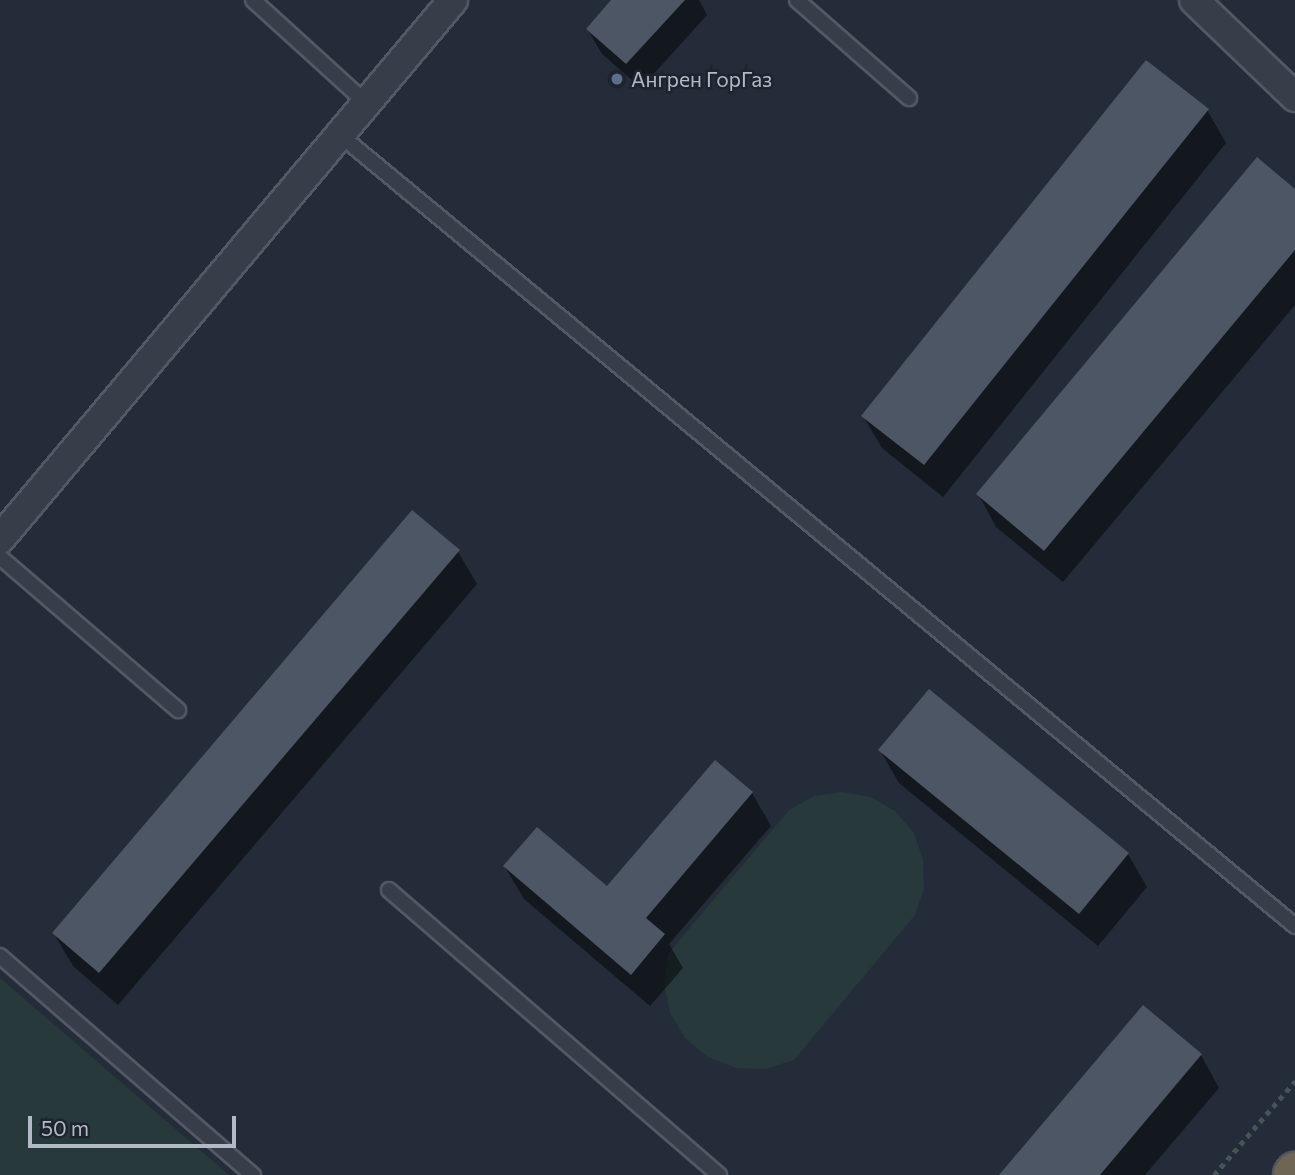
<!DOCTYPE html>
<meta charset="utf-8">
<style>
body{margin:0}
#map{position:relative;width:1295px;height:1175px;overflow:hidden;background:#242c39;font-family:Commissioner,sans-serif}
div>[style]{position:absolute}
.green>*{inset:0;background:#27393b}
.shadow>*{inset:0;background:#0007}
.building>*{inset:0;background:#4d5664}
.path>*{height:4.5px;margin-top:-2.25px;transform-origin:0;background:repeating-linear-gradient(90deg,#445457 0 5px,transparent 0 10px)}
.roads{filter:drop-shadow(2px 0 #535964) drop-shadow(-2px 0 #535964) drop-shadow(0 2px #535964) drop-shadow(0 -2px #535964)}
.lane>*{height:14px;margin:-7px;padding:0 7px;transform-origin:7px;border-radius:7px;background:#383e49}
.street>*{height:28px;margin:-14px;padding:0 14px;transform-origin:14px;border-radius:14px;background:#383e49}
.highway>*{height:38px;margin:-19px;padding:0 19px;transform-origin:19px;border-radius:19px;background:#6e6555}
.dots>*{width:19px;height:19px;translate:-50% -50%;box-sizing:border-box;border:4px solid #1d242e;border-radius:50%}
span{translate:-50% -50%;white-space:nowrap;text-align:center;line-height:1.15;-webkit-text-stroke:5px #1d242e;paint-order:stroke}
.poi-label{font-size:21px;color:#b3b9c5}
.left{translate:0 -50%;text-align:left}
.scale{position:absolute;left:28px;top:1116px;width:208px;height:32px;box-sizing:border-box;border:4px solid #b3b9c5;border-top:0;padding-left:9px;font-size:21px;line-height:24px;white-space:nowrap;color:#b3b9c5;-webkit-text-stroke:5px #1d242e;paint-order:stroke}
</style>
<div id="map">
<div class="green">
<i style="clip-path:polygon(842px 792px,871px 797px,895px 811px,914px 833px,923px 860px,924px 888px,915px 915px,794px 1060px,765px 1069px,736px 1068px,708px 1057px,685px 1038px,670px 1013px,664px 984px,668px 954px,789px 810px,814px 796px)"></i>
<i style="clip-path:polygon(0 978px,229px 1175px,0 1175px)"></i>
</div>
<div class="shadow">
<i style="clip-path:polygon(614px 0,699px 0,707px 15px,641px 88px,602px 54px,588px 30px)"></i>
<i style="clip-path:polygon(1207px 110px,1226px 143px,943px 497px,882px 448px,863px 416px)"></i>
<i style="clip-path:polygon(1295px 191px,1295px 305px,1063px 582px,996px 527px,978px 494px)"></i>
<i style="clip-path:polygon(458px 552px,477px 584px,118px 1005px,73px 966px,54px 934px)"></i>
<i style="clip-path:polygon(929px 691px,1128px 854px,1147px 887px,1098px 946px,899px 783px,880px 750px)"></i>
<i style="clip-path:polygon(752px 793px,771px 826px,669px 944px,683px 968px,650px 1006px,524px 899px,505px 867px,607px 889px)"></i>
<i style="clip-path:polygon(1201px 1055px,1219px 1088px,1145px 1175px,1001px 1175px)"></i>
</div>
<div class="building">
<i style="clip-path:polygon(611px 0,685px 0,626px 64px,586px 29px)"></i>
<i style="clip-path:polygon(1146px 60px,1209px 109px,924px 465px,861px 416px)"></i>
<i style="clip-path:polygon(1257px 157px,1295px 189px,1295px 250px,1044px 551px,976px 494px)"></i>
<i style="clip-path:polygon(412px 510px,460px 550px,99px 973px,52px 933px)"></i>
<i style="clip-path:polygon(929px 689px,1129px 853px,1079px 914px,878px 750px)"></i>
<i style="clip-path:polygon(715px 760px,753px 792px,646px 918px,665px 934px,631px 975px,503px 866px,537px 827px,607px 886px)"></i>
<i style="clip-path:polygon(1143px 1005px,1202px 1054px,1100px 1175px,999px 1175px)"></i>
</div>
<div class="path">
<i style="left:1214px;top:1175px;width:124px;rotate:-49.2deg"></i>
</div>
<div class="roads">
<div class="lane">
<i style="left:253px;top:0;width:153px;rotate:42.3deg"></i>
<i style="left:797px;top:0;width:149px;rotate:41.2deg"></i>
<i style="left:340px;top:135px;width:1240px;rotate:39.63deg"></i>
<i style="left:0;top:557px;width:235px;rotate:40.7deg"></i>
<i style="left:389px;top:890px;width:436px;rotate:40.8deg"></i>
<i style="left:0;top:956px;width:335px;rotate:40.9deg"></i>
</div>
<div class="street">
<i style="left:1194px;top:0;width:140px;rotate:43.8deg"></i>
<i style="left:0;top:539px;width:704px;rotate:-49.95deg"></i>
</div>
<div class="highway">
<i style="left:1293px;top:1175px;width:4px;rotate:-56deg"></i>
</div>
</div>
<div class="dots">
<i style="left:617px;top:79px;background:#5c6f8a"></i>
</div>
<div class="poi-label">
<span class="left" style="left:631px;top:79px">Ангрен ГорГаз</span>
</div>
<div class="scale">50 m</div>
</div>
